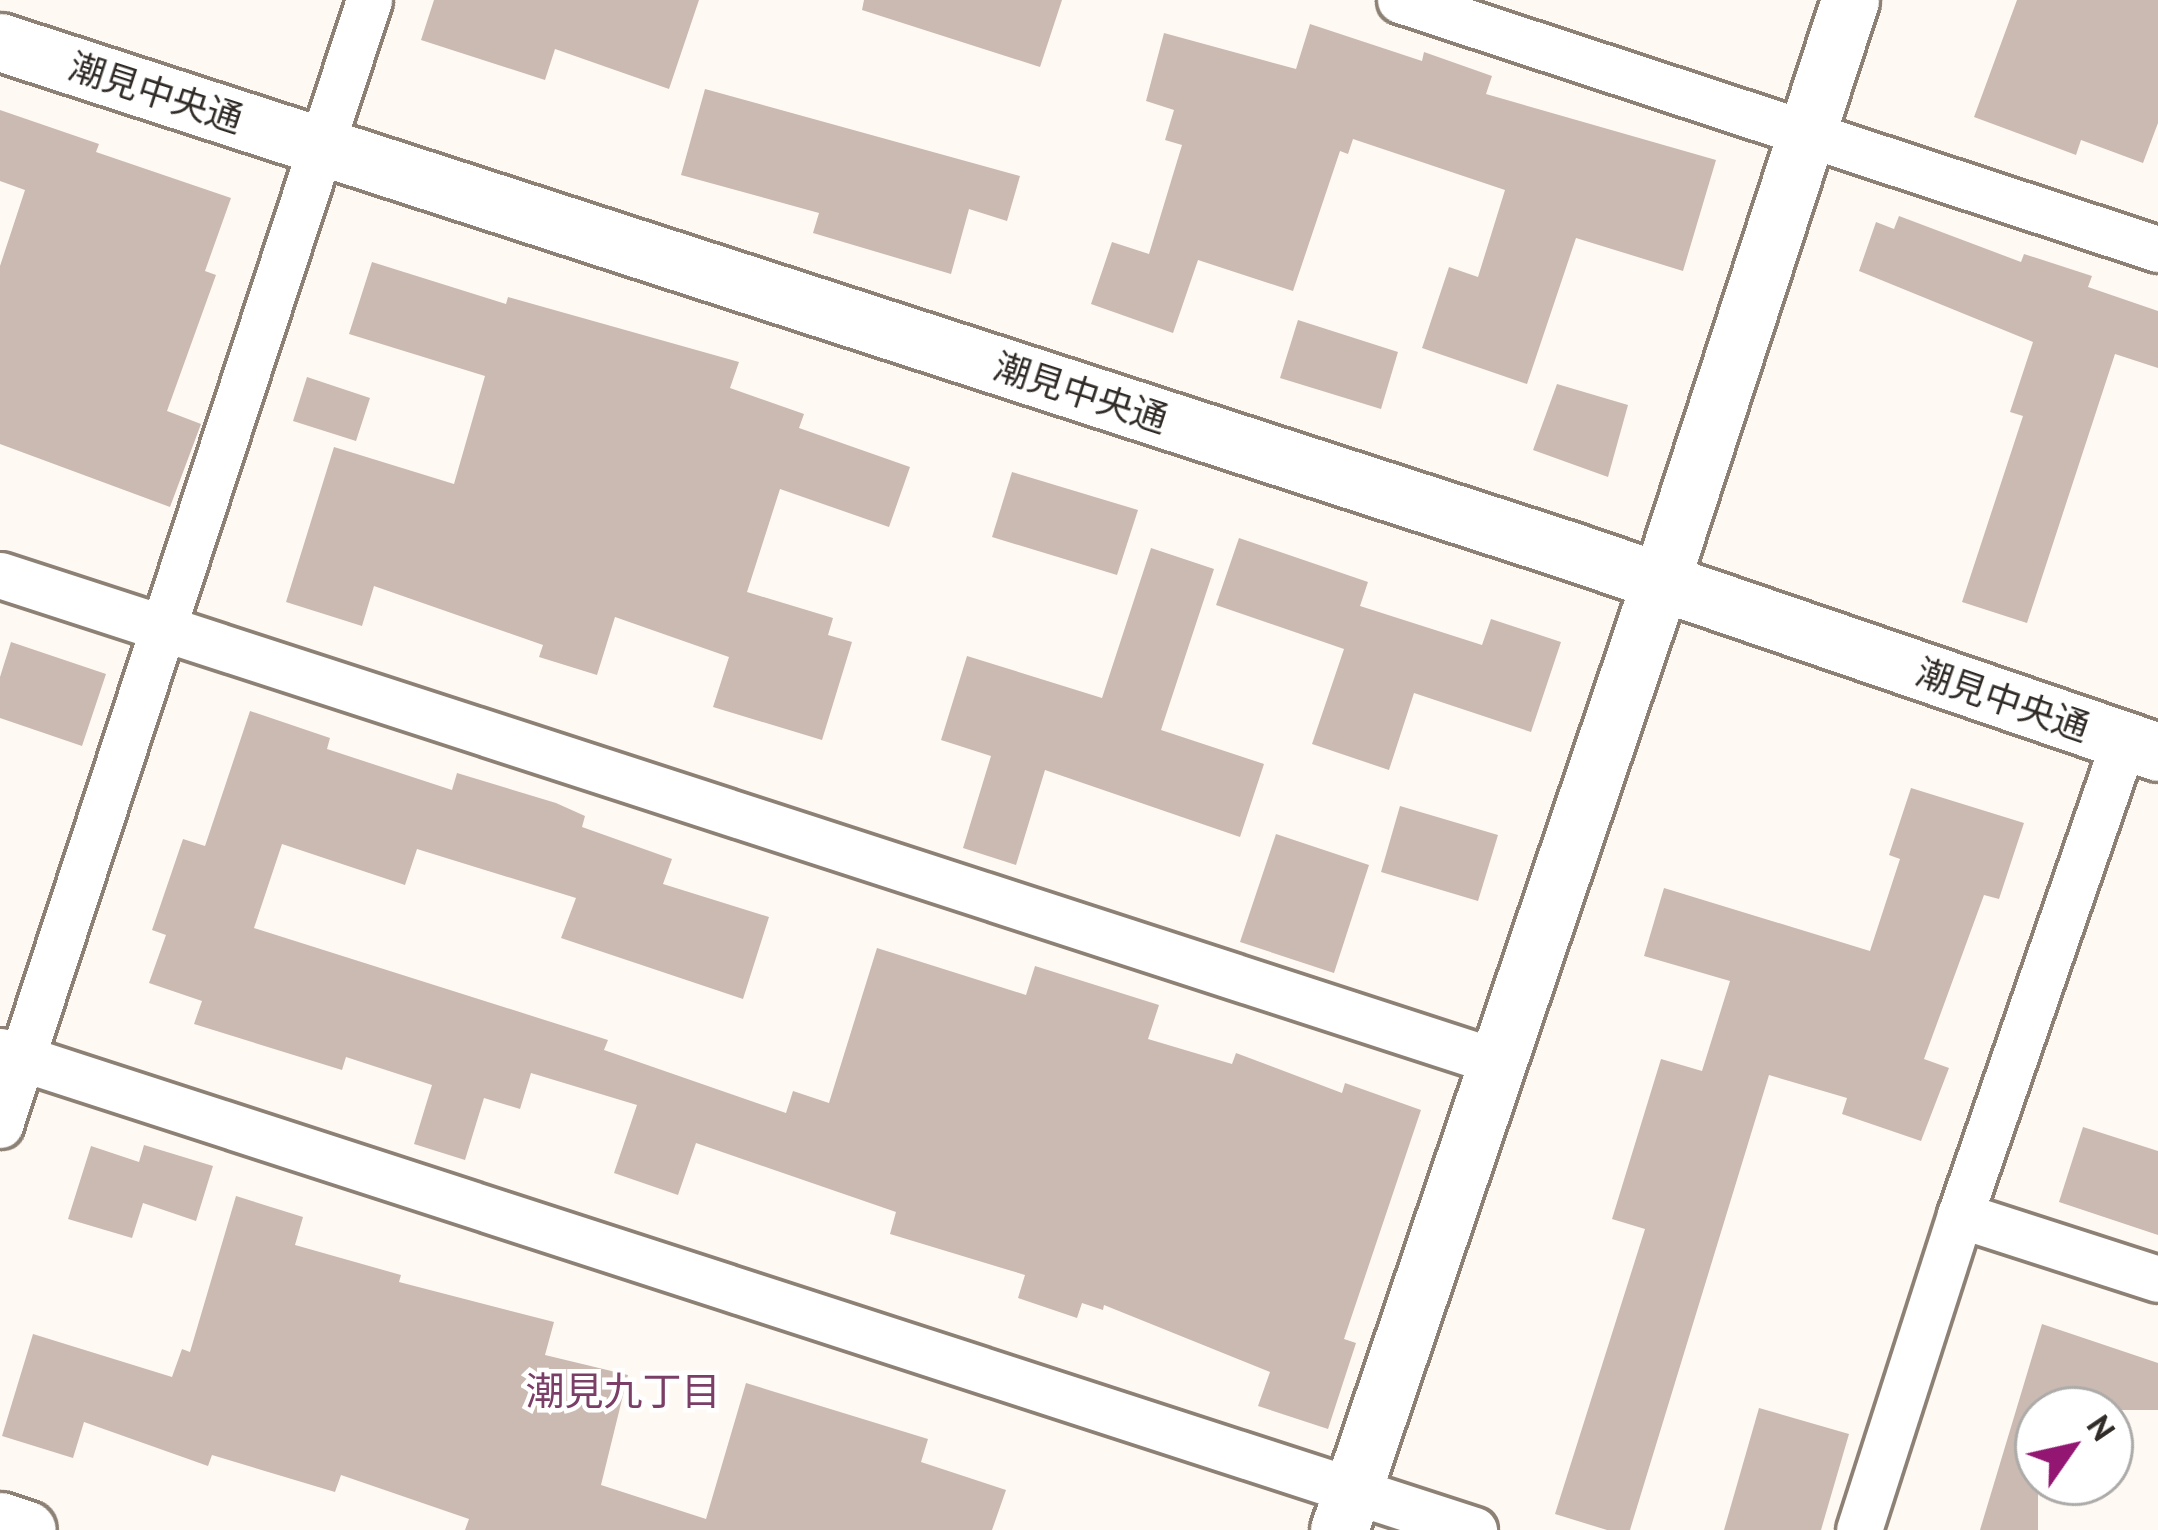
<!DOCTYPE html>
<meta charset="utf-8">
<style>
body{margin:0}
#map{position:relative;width:2158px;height:1530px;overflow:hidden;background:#fff9f4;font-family:"PT Sans","Noto Sans JP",sans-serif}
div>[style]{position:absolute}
.building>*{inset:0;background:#cbbab1}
.roads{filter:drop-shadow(3px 0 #8d8175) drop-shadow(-3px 0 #8d8175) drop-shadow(0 3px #8d8175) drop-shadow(0 -3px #8d8175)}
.minor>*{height:45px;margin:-22.5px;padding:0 22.5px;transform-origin:22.5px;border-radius:22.5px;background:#fff}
.tertiary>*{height:57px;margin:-28.5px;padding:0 28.5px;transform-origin:28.5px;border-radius:28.5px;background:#fff}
span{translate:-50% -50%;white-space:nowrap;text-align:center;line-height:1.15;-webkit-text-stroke:9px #fff;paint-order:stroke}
.street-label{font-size:36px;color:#312c27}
.neighbourhood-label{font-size:39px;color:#7b3e67}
.north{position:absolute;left:2014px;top:1386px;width:120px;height:120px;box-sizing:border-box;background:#fff;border:3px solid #adaba9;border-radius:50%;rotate:56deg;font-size:33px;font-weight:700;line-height:48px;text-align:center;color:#312c27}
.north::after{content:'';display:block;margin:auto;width:42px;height:54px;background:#921672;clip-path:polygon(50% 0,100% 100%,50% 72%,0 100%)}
</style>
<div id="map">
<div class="building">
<i style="clip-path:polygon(434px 0,699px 0,669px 89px,555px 49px,545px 80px,421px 40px)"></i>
<i style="clip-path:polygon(864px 0,1062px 0,1040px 67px,862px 10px)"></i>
<i style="clip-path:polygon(2017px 0,2158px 0,2158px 123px,2143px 163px,2081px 140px,2076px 155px,1974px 117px)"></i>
<i style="clip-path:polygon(1310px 24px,1422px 61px,1424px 52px,1492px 76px,1486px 94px,1716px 160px,1683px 271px,1576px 238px,1527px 384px,1422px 348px,1449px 267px,1478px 277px,1505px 190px,1353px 139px,1348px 154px,1340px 151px,1293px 291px,1198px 260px,1173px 333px,1091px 304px,1112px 242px,1149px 254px,1182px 145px,1165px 140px,1174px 110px,1146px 101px,1164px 33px,1296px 69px)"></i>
<i style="clip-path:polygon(705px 89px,1020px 176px,1007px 221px,969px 209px,951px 274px,813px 233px,819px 213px,681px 175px)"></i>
<i style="clip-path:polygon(0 110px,99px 144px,96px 152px,231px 198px,205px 271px,216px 275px,167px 411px,201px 424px,170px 507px,0 444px,0 266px,25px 190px,0 181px)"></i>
<i style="clip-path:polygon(1899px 216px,2021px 262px,2024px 254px,2092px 276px,2088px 287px,2158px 311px,2158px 368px,2115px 354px,2027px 623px,1962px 602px,2023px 416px,2010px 412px,2033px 342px,1859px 271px,1876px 222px,1894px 229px)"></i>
<i style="clip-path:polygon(372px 262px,506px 304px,508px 297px,739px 362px,730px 388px,804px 414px,799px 428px,910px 467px,889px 527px,780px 489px,747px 592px,833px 618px,828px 635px,852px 642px,822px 740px,713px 707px,729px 657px,615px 617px,597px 675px,539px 657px,543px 645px,374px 586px,362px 626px,286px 602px,334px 447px,454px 484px,485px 376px,349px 334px)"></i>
<i style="clip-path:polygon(1298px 320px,1398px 352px,1381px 409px,1280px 378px)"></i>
<i style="clip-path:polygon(307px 377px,370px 398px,356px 441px,293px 421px)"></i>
<i style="clip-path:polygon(1557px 384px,1628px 405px,1608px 477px,1533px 450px)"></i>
<i style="clip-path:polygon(1012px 472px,1138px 510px,1117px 575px,992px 537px)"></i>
<i style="clip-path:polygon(1239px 538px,1368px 582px,1360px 606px,1482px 645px,1491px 619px,1561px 642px,1531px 732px,1414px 693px,1389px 770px,1312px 744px,1344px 649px,1216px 605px)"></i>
<i style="clip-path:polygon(1151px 548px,1214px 569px,1161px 730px,1264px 764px,1240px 837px,1045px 770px,1016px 865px,963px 848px,991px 756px,941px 740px,967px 656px,1102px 698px)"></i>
<i style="clip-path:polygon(11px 642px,106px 674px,82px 746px,0 718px,0 677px)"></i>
<i style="clip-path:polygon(250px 711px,330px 738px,327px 749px,452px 790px,457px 773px,556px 803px,585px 816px,582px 827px,672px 859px,663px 884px,769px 917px,743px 999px,561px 938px,576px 898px,417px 849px,405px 885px,282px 844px,254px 928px,608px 1040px,604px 1050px,786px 1113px,793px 1091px,829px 1103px,877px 948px,1026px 995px,1035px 966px,1159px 1005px,1148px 1039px,1232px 1064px,1236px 1053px,1342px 1093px,1345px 1083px,1421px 1110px,1344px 1339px,1356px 1343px,1328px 1429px,1258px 1406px,1270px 1372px,1104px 1305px,1103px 1310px,1082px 1303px,1077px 1318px,1018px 1298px,1025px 1275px,890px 1234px,896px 1212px,696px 1143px,678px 1195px,614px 1173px,637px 1105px,531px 1073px,520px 1109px,484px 1098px,465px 1160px,414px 1144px,432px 1085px,346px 1057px,342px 1070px,194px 1024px,202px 1001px,149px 983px,166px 935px,152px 930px,183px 839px,205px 846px)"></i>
<i style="clip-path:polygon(1911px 788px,2024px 823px,1999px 899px,1984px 895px,1924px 1059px,1949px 1068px,1921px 1141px,1842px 1114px,1847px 1098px,1769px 1075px,1630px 1530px,1607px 1530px,1555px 1514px,1645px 1229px,1612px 1219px,1661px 1059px,1702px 1071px,1730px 981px,1644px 956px,1664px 888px,1870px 951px,1900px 859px,1889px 855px)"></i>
<i style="clip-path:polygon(1400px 806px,1498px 835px,1478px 901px,1381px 872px)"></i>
<i style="clip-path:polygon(1276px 834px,1369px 865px,1334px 973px,1240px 942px)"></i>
<i style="clip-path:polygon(2083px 1127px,2158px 1151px,2158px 1235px,2059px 1202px)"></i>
<i style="clip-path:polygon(144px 1145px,213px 1166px,196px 1221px,143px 1203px,132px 1238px,68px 1219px,91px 1146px,139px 1162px)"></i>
<i style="clip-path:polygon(236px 1196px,303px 1217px,295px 1245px,401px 1275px,399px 1282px,554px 1322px,545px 1355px,628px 1375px,601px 1485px,706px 1519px,746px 1383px,928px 1439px,921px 1462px,1006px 1490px,992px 1530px,465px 1530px,469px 1519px,341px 1475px,335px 1492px,212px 1455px,208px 1466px,84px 1422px,73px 1458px,2px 1436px,33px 1334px,172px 1377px,182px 1349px,190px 1352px)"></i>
<i style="clip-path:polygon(2042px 1324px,2158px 1363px,2158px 1410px,2038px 1410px,2038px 1530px,1980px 1530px)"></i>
<i style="clip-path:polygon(1759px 1408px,1849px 1434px,1821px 1530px,1724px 1530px)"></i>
</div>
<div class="roads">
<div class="minor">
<i style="left:1400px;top:0;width:798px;rotate:18.19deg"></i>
<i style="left:0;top:575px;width:1574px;rotate:18.02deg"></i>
<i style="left:0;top:1051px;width:1550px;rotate:18deg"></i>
<i style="left:0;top:1125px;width:1184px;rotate:-71.84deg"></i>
<i style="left:1960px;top:1215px;width:208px;rotate:17.9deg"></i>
<i style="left:1859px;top:1530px;width:331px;rotate:-72.2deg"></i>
<i style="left:1960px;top:1215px;width:502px;rotate:-70.91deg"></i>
</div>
<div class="tertiary">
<i style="left:0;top:42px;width:1655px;rotate:17.95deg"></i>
<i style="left:1574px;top:552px;width:617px;rotate:18.9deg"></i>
<i style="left:0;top:1521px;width:28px;rotate:18deg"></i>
<i style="left:1339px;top:1530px;width:1003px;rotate:-71.28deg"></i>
<i style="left:1661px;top:580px;width:610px;rotate:-71.95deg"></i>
</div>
</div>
<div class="street-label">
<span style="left:156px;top:92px;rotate:18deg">潮見中央通</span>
<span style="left:1081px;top:392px;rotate:18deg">潮見中央通</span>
<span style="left:2003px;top:699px;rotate:19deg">潮見中央通</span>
</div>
<div class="neighbourhood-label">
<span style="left:623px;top:1391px">潮見九丁目</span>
</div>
<div class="north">N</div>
</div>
